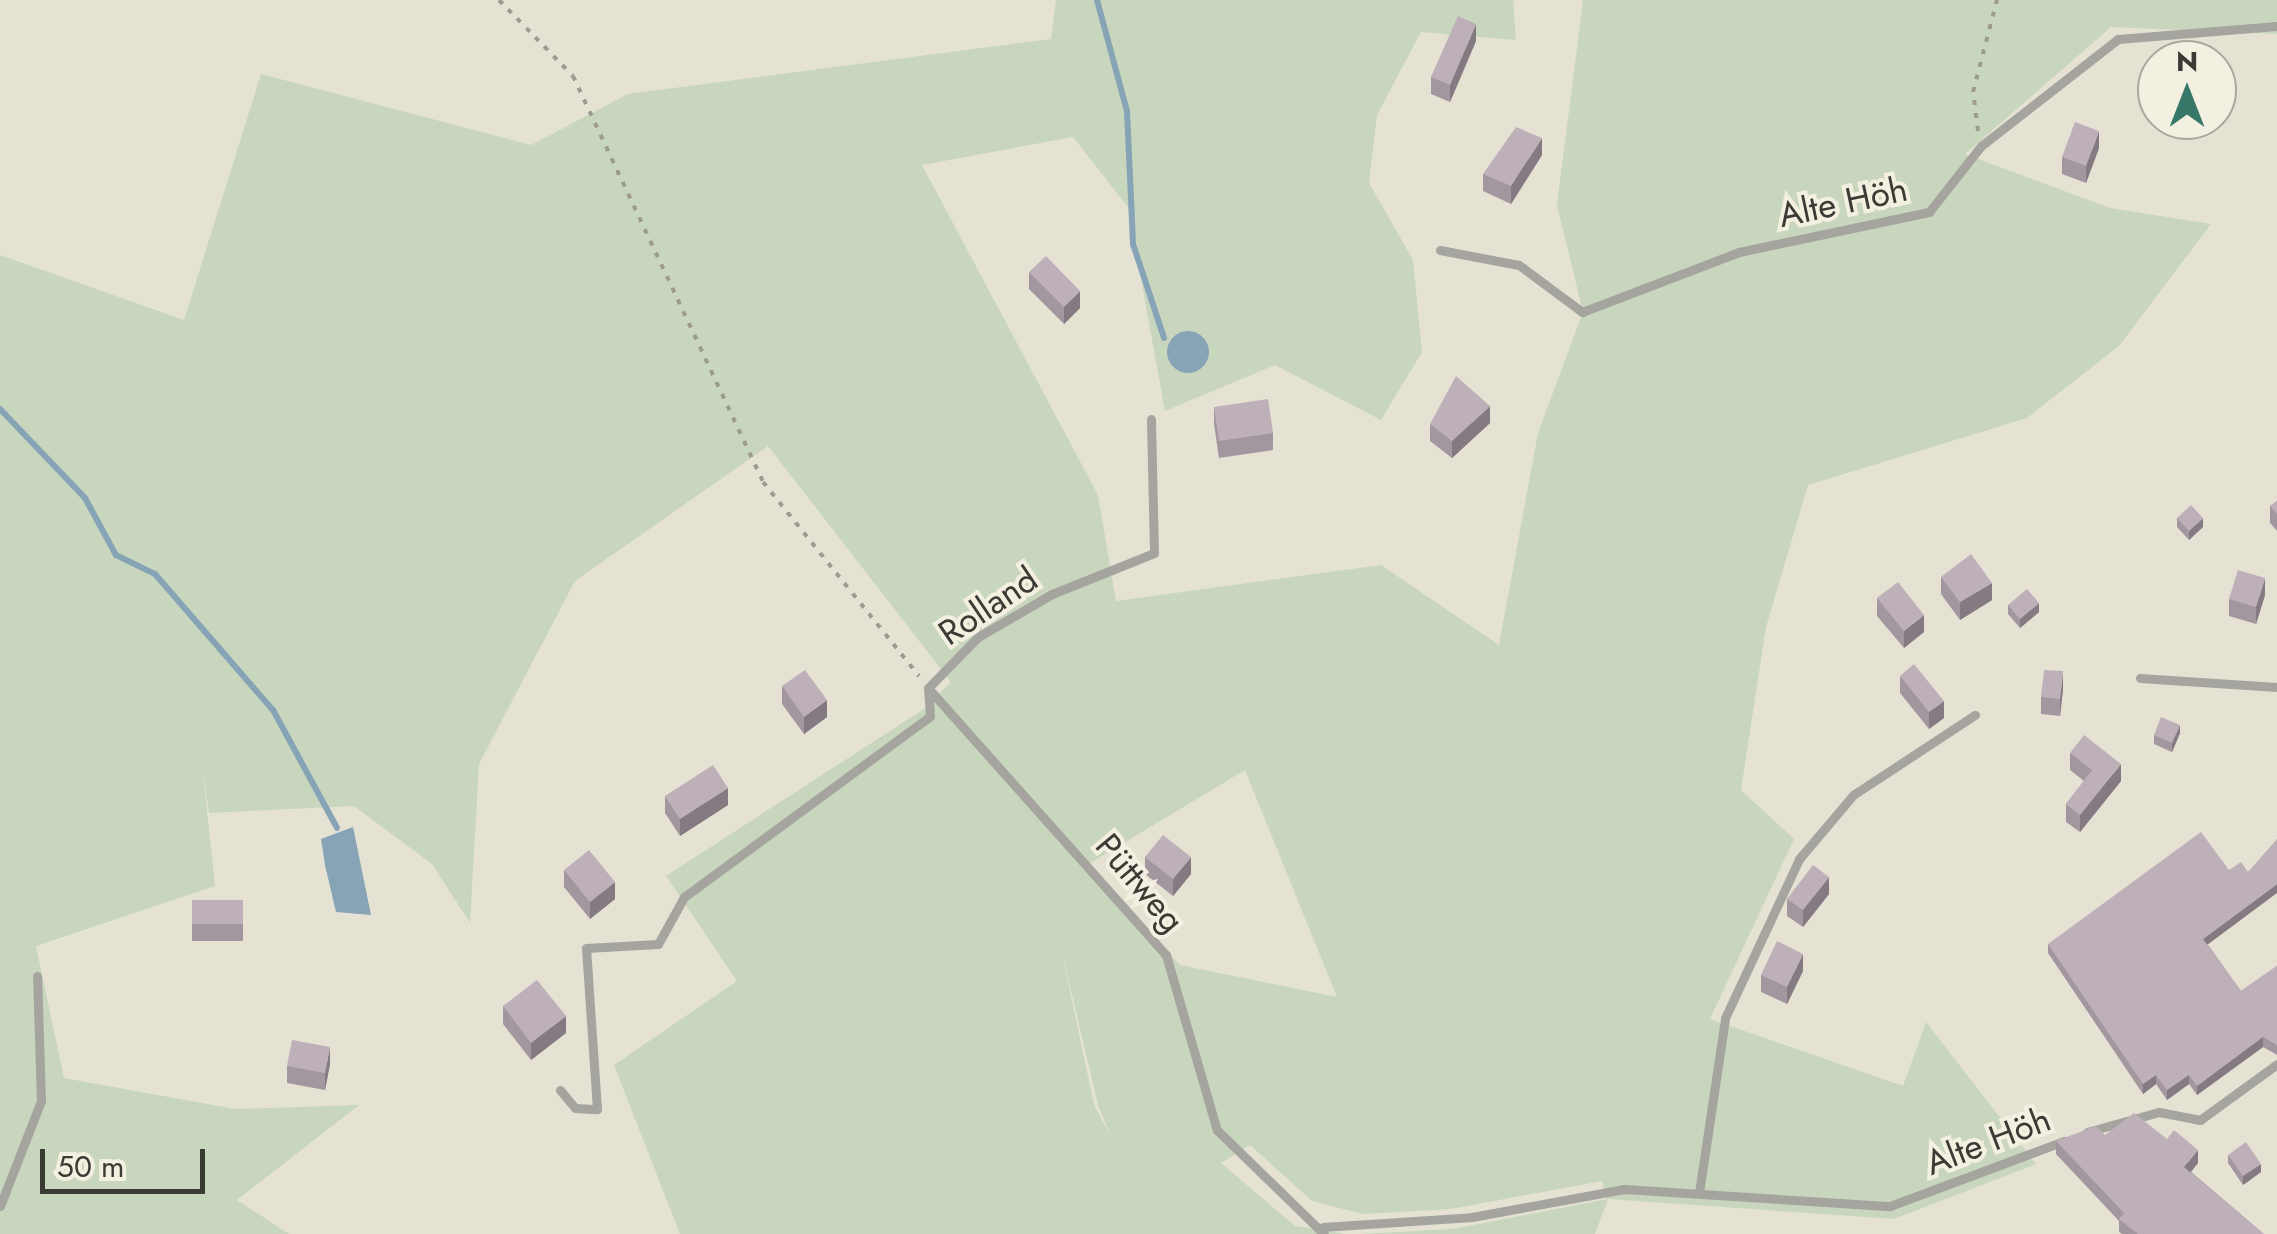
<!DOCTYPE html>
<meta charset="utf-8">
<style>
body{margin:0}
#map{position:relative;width:2277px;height:1234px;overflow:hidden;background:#e5e2d4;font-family:Jost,sans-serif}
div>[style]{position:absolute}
.green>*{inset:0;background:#c7d6bd}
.water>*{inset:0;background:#87a4b6}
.round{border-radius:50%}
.stream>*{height:6px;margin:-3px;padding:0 3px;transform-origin:3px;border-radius:3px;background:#87a4b6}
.path>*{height:4px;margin-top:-2px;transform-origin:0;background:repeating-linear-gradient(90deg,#9d9a90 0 5px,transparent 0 13px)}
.lane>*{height:9px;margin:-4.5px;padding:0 4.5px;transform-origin:4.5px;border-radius:4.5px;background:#a5a49e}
.wall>*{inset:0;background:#a3979f}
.shaded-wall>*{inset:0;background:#847b82}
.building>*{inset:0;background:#bdb0b9}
span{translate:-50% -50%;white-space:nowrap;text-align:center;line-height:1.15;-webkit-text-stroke:8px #f3efe1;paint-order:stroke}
.street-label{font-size:35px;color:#3c3a35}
.north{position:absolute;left:2137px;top:40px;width:100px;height:100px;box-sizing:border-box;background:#f3efe1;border:2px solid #aaa79c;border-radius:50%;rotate:0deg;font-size:28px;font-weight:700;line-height:40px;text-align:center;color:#3c3a35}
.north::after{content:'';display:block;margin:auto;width:35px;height:45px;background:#367767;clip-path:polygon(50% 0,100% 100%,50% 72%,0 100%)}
.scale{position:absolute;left:40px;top:1149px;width:165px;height:45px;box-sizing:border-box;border:5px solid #3c3a35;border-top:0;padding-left:12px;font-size:30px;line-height:35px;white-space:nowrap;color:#3c3a35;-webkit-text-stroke:8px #f3efe1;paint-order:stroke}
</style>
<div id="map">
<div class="green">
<i style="clip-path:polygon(evenodd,1056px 0,1513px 0,1516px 40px,1421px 32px,1377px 115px,1369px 183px,1413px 260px,1422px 352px,1381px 420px,1275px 365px,1165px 411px,1128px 207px,1073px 137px,922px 165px,1098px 495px,1116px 601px,1381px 565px,1499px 645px,1538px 433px,1583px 312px,1557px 205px,1583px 0,2277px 0,2277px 34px,2111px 27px,1965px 154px,2110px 208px,2211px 224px,2119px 346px,2027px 418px,1808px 485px,1766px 627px,1741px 790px,1794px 839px,1710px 1019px,1903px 1086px,1926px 1022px,2036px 1164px,1894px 1219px,1608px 1199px,1595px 1234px,1360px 1234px,1453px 1229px,1607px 1199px,1602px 1181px,1451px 1209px,1363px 1214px,1312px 1201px,1250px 1145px,1221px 1163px,1295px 1226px,1345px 1234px,680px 1234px,614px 1065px,737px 981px,666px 876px,924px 709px,951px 682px,768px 446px,575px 581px,479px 764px,470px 923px,432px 864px,354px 806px,209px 813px,203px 772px,215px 886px,36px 946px,64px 1078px,235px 1109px,359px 1105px,237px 1200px,289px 1234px,0 1234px,0 255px,184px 320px,261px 74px,531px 145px,628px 94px,1051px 39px,1056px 0,1245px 770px,1337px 997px,1180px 965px,1087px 865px,1245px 770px,1056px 0,1061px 948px,1098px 1105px,1111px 1137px,1094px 1105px,1061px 948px)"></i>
</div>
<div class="water">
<i class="round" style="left:1167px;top:331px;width:42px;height:42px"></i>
<i style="clip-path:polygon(353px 827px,371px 915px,336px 912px,325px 865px,321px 839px)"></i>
</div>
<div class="stream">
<i style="left:1097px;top:0;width:115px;rotate:74.9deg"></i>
<i style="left:1127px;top:111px;width:133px;rotate:87.4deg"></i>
<i style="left:1133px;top:244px;width:99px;rotate:71.7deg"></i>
<i style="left:0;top:409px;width:123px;rotate:46.3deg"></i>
<i style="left:85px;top:498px;width:65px;rotate:61.5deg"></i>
<i style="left:116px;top:555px;width:43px;rotate:26deg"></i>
<i style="left:155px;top:574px;width:180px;rotate:49.1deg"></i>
<i style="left:273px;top:710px;width:134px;rotate:61.5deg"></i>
</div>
<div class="path">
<i style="left:499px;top:0;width:106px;rotate:45.8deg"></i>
<i style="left:573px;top:76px;width:448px;rotate:64.9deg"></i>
<i style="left:763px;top:482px;width:249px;rotate:51.2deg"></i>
<i style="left:1978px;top:131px;width:39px;rotate:-97deg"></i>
<i style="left:1973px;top:92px;width:95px;rotate:-75.4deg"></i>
</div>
<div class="lane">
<i style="left:1440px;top:250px;width:80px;rotate:10.8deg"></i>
<i style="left:1519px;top:265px;width:79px;rotate:36.7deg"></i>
<i style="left:1582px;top:312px;width:168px;rotate:-20.9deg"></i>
<i style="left:1739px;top:252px;width:194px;rotate:-11.9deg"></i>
<i style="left:1929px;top:212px;width:84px;rotate:-51.8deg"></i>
<i style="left:1981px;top:146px;width:174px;rotate:-38deg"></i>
<i style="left:2118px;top:39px;width:160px;rotate:-4.7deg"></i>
<i style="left:2140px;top:678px;width:137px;rotate:3.8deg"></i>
<i style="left:928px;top:688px;width:358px;rotate:48.3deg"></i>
<i style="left:1166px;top:955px;width:182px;rotate:73.8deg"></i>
<i style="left:1217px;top:1130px;width:149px;rotate:44.2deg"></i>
<i style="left:560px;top:1090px;width:23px;rotate:50deg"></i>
<i style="left:575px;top:1108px;width:22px;rotate:3deg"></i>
<i style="left:597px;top:1109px;width:161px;rotate:-93.9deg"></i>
<i style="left:586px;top:948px;width:72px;rotate:-3.2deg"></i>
<i style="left:658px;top:944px;width:54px;rotate:-61deg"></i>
<i style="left:684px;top:897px;width:305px;rotate:-36.3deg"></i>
<i style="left:930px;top:716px;width:28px;rotate:-94deg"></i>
<i style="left:928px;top:688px;width:71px;rotate:-45.6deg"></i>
<i style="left:978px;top:637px;width:86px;rotate:-30.2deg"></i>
<i style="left:1052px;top:594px;width:110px;rotate:-21.9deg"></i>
<i style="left:1154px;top:553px;width:134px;rotate:-91.3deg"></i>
<i style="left:2087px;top:1132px;width:75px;rotate:-15.5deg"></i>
<i style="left:2159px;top:1112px;width:42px;rotate:11deg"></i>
<i style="left:2200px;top:1120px;width:95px;rotate:-36deg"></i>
<i style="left:1699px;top:1193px;width:177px;rotate:-81.5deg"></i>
<i style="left:1725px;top:1018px;width:175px;rotate:-65deg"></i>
<i style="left:1799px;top:859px;width:84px;rotate:-49.8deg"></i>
<i style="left:1853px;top:795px;width:146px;rotate:-33.3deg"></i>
<i style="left:0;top:1206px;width:113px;rotate:-68.7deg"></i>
<i style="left:41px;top:1101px;width:125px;rotate:-91.8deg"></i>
<i style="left:1323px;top:1227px;width:149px;rotate:-3.8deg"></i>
<i style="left:1472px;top:1217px;width:155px;rotate:-10.4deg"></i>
<i style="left:1624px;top:1189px;width:267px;rotate:3.7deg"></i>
<i style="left:1890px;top:1206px;width:186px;rotate:-20.5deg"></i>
</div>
<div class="wall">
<i style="clip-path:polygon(1476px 41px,1450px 102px,1431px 94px,1431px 77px)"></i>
<i style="clip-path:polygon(2099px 148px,2086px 183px,2062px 174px,2062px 157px)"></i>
<i style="clip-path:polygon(1542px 155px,1511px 204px,1483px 191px,1483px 174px)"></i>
<i style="clip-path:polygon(1029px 272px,1080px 308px,1064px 324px,1029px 289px)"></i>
<i style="clip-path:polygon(1214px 407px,1273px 433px,1273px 450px,1219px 458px,1214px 424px)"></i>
<i style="clip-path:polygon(1490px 423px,1452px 458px,1430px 441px,1430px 424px)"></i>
<i style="clip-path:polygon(2277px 501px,2277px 531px,2270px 523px,2270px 506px)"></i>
<i style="clip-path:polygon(2177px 518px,2203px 527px,2189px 540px,2177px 527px)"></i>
<i style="clip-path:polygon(1941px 577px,1992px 600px,1960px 620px,1941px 594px)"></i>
<i style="clip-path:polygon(2265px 595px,2256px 624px,2229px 616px,2229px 599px)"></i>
<i style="clip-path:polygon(1877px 598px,1924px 632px,1904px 648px,1877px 616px)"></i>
<i style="clip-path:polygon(2008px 605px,2039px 612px,2020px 628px,2008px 614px)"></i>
<i style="clip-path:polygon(1900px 676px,1944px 718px,1929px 729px,1900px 693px)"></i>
<i style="clip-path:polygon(782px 686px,827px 717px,804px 734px,782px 704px)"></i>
<i style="clip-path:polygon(2063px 689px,2060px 716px,2041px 714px,2041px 697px)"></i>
<i style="clip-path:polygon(2180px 733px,2172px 752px,2154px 744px,2154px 735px)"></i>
<i style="clip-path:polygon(2070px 753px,2121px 781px,2080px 832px,2066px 822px,2066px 804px,2084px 781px,2070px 770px)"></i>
<i style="clip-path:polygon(665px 796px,728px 805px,680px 836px,665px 813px)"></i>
<i style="clip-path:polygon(1145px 857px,1191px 874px,1173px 896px,1145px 874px)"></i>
<i style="clip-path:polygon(564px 870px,615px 899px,590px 919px,564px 887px)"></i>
<i style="clip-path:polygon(1829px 894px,1803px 927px,1787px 916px,1787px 899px)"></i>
<i style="clip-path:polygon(192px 900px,243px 900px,243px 941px,192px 941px)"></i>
<i style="clip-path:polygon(2048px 944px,2208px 945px,2241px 991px,2277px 966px,2277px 1055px,2263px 1047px,2197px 1095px,2189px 1084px,2167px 1100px,2156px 1084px,2143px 1094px,2048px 953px)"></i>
<i style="clip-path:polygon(1803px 971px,1787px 1004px,1761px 992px,1761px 975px)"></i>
<i style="clip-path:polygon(503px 1006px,566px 1033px,531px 1060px,503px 1024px)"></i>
<i style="clip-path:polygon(330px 1064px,325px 1090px,287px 1083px,287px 1066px)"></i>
<i style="clip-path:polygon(2056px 1141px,2198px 1163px,2191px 1172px,2264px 1234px,2122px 1234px,2119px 1232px,2119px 1221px,2056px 1154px)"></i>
<i style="clip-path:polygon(2228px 1155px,2261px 1172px,2243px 1185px,2228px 1163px)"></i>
</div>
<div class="shaded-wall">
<i style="clip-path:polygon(1476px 24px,1476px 41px,1450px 102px,1450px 85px)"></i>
<i style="clip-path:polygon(2099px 131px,2099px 148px,2086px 183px,2086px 166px)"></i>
<i style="clip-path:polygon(1542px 138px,1542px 155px,1511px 204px,1511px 186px)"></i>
<i style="clip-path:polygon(1080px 291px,1080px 308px,1064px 324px,1064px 307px)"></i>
<i style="clip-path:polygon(1490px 406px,1490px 423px,1452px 458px,1452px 441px)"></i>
<i style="clip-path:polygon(2203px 518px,2203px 527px,2189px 540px,2189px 531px)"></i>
<i style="clip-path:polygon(2265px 578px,2265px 595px,2256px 624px,2256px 607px)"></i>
<i style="clip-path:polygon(1992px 583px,1992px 600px,1960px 620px,1960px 602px)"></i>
<i style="clip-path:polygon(2039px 603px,2039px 612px,2020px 628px,2020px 619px)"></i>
<i style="clip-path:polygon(1924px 615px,1924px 632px,1904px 648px,1904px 631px)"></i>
<i style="clip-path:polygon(2063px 671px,2063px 689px,2060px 716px,2060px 699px)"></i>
<i style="clip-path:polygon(827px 700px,827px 717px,804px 734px,804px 717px)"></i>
<i style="clip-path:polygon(1944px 701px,1944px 718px,1929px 729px,1929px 712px)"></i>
<i style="clip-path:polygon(2180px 725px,2180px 733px,2172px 752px,2172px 743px)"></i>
<i style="clip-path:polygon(2121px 764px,2121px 781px,2080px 832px,2080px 815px)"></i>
<i style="clip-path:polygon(728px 788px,728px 805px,680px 836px,680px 819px)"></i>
<i style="clip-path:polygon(1191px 857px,1191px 874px,1173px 896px,1173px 879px)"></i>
<i style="clip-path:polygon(1829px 877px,1829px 894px,1803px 927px,1803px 910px)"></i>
<i style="clip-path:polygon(615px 882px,615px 899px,590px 919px,590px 902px)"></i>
<i style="clip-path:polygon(2277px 884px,2277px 893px,2203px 948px,2203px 939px)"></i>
<i style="clip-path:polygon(1803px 954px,1803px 971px,1787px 1004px,1787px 987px)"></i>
<i style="clip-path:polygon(566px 1016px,566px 1033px,531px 1060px,531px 1043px)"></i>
<i style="clip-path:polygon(2263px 1037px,2263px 1047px,2197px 1095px,2197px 1086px)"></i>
<i style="clip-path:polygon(330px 1047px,330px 1064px,325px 1090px,325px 1073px)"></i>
<i style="clip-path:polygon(2156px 1075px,2156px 1084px,2143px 1094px,2143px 1084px)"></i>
<i style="clip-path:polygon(2189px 1075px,2189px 1084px,2167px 1100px,2167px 1090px)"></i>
<i style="clip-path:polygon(2198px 1150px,2198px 1163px,2184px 1180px,2184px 1167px)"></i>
<i style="clip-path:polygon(2261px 1164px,2261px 1172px,2243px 1185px,2243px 1176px)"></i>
</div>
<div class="building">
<i style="clip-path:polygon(1458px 16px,1476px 24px,1450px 85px,1431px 77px)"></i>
<i style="clip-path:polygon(2075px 122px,2099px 131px,2086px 166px,2062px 157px)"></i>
<i style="clip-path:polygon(1516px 127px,1542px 138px,1511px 186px,1483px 174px)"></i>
<i style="clip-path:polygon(1046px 256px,1080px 291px,1064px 307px,1029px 272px)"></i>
<i style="clip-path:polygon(1456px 376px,1490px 406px,1452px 441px,1430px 424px)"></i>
<i style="clip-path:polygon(1268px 399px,1273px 433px,1219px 441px,1214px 407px)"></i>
<i style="clip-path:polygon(2277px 501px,2277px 514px,2270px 506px)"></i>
<i style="clip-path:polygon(2191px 505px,2203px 518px,2189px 531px,2177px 518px)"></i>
<i style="clip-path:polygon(1971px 554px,1992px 583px,1960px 602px,1941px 577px)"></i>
<i style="clip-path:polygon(2238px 570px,2265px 578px,2256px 607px,2229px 599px)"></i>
<i style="clip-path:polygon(1898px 582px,1924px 615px,1904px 631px,1877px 598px)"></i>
<i style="clip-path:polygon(2027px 589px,2039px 603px,2020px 619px,2008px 605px)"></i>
<i style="clip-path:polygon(1914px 664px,1944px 701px,1929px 712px,1900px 676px)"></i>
<i style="clip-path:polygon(805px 670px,827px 700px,804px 717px,782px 686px)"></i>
<i style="clip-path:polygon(2044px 670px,2063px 671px,2060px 699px,2041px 697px)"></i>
<i style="clip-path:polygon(2161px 717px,2180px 725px,2172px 743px,2154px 735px)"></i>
<i style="clip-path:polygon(2084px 735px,2121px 764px,2080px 815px,2066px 804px,2092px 770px,2070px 753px)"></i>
<i style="clip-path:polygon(713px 765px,728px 788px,680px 819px,665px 796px)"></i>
<i style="clip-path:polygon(2201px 832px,2229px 870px,2241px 862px,2248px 872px,2277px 839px,2277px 884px,2203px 939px,2241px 991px,2277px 966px,2277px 1045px,2263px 1037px,2197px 1086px,2189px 1075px,2167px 1090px,2156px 1075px,2143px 1084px,2048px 944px)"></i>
<i style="clip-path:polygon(1163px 835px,1191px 857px,1173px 879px,1145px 857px)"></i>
<i style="clip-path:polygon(589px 850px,615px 882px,590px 902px,564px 870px)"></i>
<i style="clip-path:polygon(1813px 865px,1829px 877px,1803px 910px,1787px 899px)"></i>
<i style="clip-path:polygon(192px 900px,243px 900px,243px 924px,192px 924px)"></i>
<i style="clip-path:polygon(1777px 941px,1803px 954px,1787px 987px,1761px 975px)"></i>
<i style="clip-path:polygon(537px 980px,566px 1016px,531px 1043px,503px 1006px)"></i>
<i style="clip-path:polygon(292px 1040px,330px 1047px,325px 1073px,287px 1066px)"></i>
<i style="clip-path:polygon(2134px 1113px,2167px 1139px,2174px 1130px,2198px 1150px,2184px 1167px,2264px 1234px,2138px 1234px,2119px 1219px,2124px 1213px,2056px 1141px,2096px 1126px,2105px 1135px)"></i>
<i style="clip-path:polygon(2246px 1142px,2261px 1164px,2243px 1176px,2228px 1155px)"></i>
</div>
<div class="street-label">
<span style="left:1843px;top:202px;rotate:-12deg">Alte Höh</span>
<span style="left:988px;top:606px;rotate:-34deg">Rolland</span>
<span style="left:1140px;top:883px;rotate:50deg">Püttweg</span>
<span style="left:1988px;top:1141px;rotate:-21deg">Alte Höh</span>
</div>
<div class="north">N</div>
<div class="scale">50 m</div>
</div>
